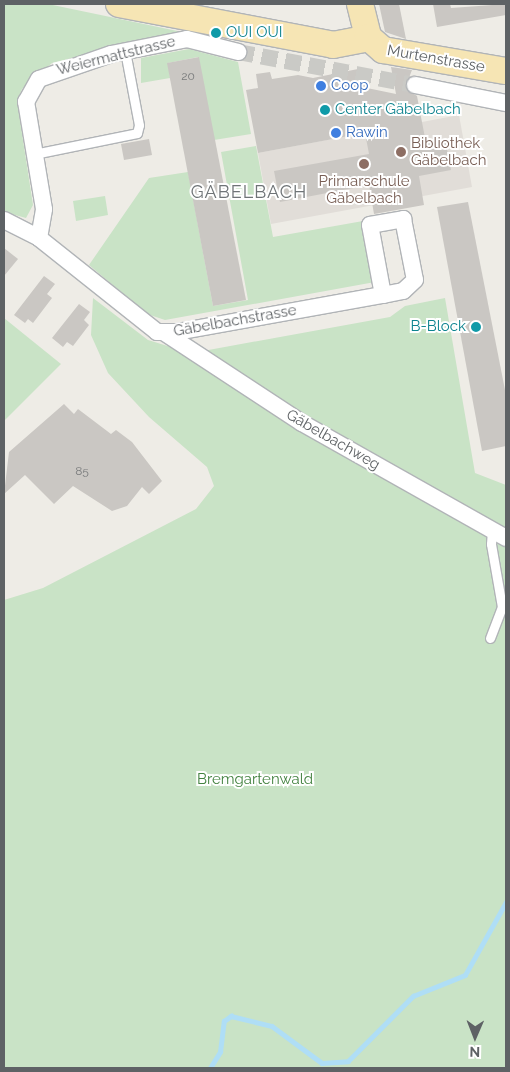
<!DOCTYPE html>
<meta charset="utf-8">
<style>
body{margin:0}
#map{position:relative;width:510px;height:1072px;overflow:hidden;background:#eeece6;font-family:Raleway,sans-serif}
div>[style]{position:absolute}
.education>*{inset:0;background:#e1ddd8}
.green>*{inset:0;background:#c9e3c6}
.stream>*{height:4.5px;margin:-2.25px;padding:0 2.25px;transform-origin:2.25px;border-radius:2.25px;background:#afdef6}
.building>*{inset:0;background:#cac7c3}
.minor-tunnel>*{height:16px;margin-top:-8px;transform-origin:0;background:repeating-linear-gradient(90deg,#cacac6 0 16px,transparent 0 24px)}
.roads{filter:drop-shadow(1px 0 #b1b4b7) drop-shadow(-1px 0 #b1b4b7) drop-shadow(0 1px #b1b4b7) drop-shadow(0 -1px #b1b4b7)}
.service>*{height:9px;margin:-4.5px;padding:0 4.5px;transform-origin:4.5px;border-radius:4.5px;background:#fff}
.minor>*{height:16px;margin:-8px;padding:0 8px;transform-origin:8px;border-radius:8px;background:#fff}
.primary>*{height:26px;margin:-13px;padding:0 13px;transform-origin:13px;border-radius:13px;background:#f6e5b4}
.dots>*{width:14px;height:14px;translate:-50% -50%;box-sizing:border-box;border:2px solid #fff;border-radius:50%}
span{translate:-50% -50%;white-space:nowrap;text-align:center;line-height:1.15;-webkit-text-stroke:4px #fff;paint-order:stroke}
.number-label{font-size:12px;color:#797b7c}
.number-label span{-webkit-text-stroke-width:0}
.culture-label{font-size:15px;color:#0d838f}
.left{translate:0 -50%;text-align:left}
.right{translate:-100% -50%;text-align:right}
.street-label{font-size:15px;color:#5e6265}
.shop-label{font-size:15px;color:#366cbe}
.education-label{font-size:15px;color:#785e54}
.park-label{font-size:15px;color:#438240}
.quarter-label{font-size:18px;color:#6f7477;letter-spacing:1px}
.frame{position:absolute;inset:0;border:5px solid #5e6265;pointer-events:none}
.north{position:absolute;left:450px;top:1012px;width:50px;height:50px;-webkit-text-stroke:4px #fff;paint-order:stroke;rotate:181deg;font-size:14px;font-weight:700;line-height:20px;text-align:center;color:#5e6265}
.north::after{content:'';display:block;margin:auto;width:18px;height:22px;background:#5e6265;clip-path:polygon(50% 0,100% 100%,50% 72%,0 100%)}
</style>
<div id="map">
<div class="education">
<i style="clip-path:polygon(459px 115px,472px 187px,271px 224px,258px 153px)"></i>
</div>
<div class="green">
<i style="clip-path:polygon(4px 4px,48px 4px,182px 32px,52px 63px,22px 89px,17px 101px,33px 205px,26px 218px,4px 212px)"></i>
<i style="clip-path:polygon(189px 49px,238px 62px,251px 134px,214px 140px,198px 57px,168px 63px,170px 78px,141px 83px,141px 58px)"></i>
<i style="clip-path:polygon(256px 146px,273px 237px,363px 221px,375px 282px,165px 320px,147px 314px,89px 265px,149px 178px,188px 172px,213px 306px,248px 300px,221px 152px)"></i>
<i style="clip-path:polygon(105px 196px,108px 215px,76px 221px,73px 201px)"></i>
<i style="clip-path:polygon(93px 298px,148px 340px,174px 348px,297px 427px,506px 547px,506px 1068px,4px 1068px,4px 600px,43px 588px,196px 509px,214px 486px,207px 467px,149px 417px,108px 373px,91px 335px)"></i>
<i style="clip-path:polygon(445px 298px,475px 473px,506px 485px,506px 527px,494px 526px,325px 431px,203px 351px,390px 317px,405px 306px)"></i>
<i style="clip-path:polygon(4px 318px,61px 364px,4px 421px)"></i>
</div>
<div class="stream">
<i style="left:210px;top:1068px;width:19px;rotate:-58deg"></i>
<i style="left:220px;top:1052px;width:31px;rotate:-83deg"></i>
<i style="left:224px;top:1021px;width:9px;rotate:-36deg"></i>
<i style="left:231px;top:1016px;width:42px;rotate:13.7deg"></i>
<i style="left:272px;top:1026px;width:62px;rotate:36.5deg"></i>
<i style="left:322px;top:1063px;width:26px;rotate:-4deg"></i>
<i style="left:348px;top:1061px;width:92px;rotate:-45deg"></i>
<i style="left:413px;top:996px;width:56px;rotate:-22deg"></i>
<i style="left:465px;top:975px;width:84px;rotate:-60.7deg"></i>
</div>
<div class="building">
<i style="clip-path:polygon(379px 4px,399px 4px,406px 39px,385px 32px)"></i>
<i style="clip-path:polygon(433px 4px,450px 4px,451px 8px,506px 4px,506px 15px,437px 27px)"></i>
<i style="clip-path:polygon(199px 57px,246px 300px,213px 306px,167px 63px)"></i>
<i style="clip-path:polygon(391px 67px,412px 70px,405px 88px,417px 96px,426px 143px,445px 139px,451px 170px,419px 176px,424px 205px,374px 214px,369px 185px,280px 202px,274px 171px,369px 154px,365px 133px,258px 153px,246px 90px,258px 88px,256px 74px,270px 72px,272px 79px,298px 75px,313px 78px,363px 68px,367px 88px,396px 94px)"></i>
<i style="clip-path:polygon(149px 139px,152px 155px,124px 160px,121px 144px)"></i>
<i style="clip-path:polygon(468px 202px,506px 395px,506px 446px,482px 451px,437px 207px)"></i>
<i style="clip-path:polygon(4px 248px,18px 259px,4px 276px)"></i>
<i style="clip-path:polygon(44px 276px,55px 284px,47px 294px,52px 298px,33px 323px,28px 319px,25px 323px,14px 315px)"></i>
<i style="clip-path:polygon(79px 304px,90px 312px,84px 320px,89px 325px,73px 346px,67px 342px,63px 347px,52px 338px)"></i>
<i style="clip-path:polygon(64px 404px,74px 414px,78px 409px,111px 434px,116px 430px,132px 442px,162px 481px,149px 494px,142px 487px,127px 506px,112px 511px,73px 486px,54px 504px,25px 475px,4px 494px,9px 452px)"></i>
</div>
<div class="minor-tunnel">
<i style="left:238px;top:52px;width:180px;rotate:10.6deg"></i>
</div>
<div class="roads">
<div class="service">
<i style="left:34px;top:154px;width:105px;rotate:-11.5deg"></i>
<i style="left:137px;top:133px;width:8px;rotate:-76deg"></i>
<i style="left:139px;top:125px;width:75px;rotate:-100.7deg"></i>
<i style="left:490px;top:638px;width:33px;rotate:-69deg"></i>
<i style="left:502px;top:607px;width:64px;rotate:-99.9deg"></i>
<i style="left:491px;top:544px;width:14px;rotate:-86deg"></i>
</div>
<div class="minor">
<i style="left:415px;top:85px;width:93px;rotate:11.2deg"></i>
<i style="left:403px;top:219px;width:62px;rotate:78.9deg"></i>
<i style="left:415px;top:280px;width:16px;rotate:137deg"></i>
<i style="left:403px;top:291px;width:20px;rotate:169deg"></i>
<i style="left:383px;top:295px;width:71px;rotate:-100.5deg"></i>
<i style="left:370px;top:225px;width:34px;rotate:-10deg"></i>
<i style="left:4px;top:220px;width:39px;rotate:27deg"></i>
<i style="left:39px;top:238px;width:151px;rotate:38.5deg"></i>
<i style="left:157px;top:332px;width:20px"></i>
<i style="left:177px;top:332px;width:209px;rotate:-10.2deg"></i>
<i style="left:39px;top:238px;width:29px;rotate:-80deg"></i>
<i style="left:44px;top:209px;width:109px;rotate:-99.5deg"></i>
<i style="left:26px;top:102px;width:26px;rotate:-61deg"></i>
<i style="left:39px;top:79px;width:76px;rotate:-19.1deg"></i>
<i style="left:111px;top:54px;width:77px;rotate:-11.2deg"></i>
<i style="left:187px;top:39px;width:53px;rotate:14.3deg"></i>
<i style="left:165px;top:333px;width:164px;rotate:33.3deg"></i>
<i style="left:302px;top:423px;width:234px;rotate:29.4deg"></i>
</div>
<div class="primary">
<i style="left:119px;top:4px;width:218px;rotate:10.8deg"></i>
<i style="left:333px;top:45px;width:37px;rotate:-11deg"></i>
<i style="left:360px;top:4px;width:34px;rotate:76deg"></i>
<i style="left:368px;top:37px;width:20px;rotate:41deg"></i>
<i style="left:383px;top:50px;width:125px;rotate:9.7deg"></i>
</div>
</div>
<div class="dots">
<i style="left:216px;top:33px;background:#0f9aa8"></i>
<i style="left:321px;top:86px;background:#3f7fe0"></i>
<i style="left:325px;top:110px;background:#0f9aa8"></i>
<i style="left:336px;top:133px;background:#3f7fe0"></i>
<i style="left:401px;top:152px;background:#8d6e63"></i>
<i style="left:364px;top:164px;background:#8d6e63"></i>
<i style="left:476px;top:327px;background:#0f9aa8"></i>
</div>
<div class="number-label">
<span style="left:188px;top:77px">20</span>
<span style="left:82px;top:472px">85</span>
</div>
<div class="culture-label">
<span class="left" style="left:226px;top:33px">OUI OUI</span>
<span class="left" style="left:335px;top:110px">Center Gäbelbach</span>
<span class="right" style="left:466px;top:327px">B-Block</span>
</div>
<div class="street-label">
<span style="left:116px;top:56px;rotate:-14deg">Weiermattstrasse</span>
<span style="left:436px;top:59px;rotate:10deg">Murtenstrasse</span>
<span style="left:235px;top:321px;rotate:-10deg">Gäbelbachstrasse</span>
<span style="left:333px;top:440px;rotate:30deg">Gäbelbachweg</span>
</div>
<div class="shop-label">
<span class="left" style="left:331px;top:86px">Coop</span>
<span class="left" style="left:346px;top:133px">Rawin</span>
</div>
<div class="education-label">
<span class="left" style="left:411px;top:152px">Bibliothek<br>Gäbelbach</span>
<span style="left:364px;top:190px">Primarschule<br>Gäbelbach</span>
</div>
<div class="park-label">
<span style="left:255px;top:780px">Bremgartenwald</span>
</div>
<div class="quarter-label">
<span style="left:249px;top:192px">GÄBELBACH</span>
</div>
<div class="frame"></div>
<div class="north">N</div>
</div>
